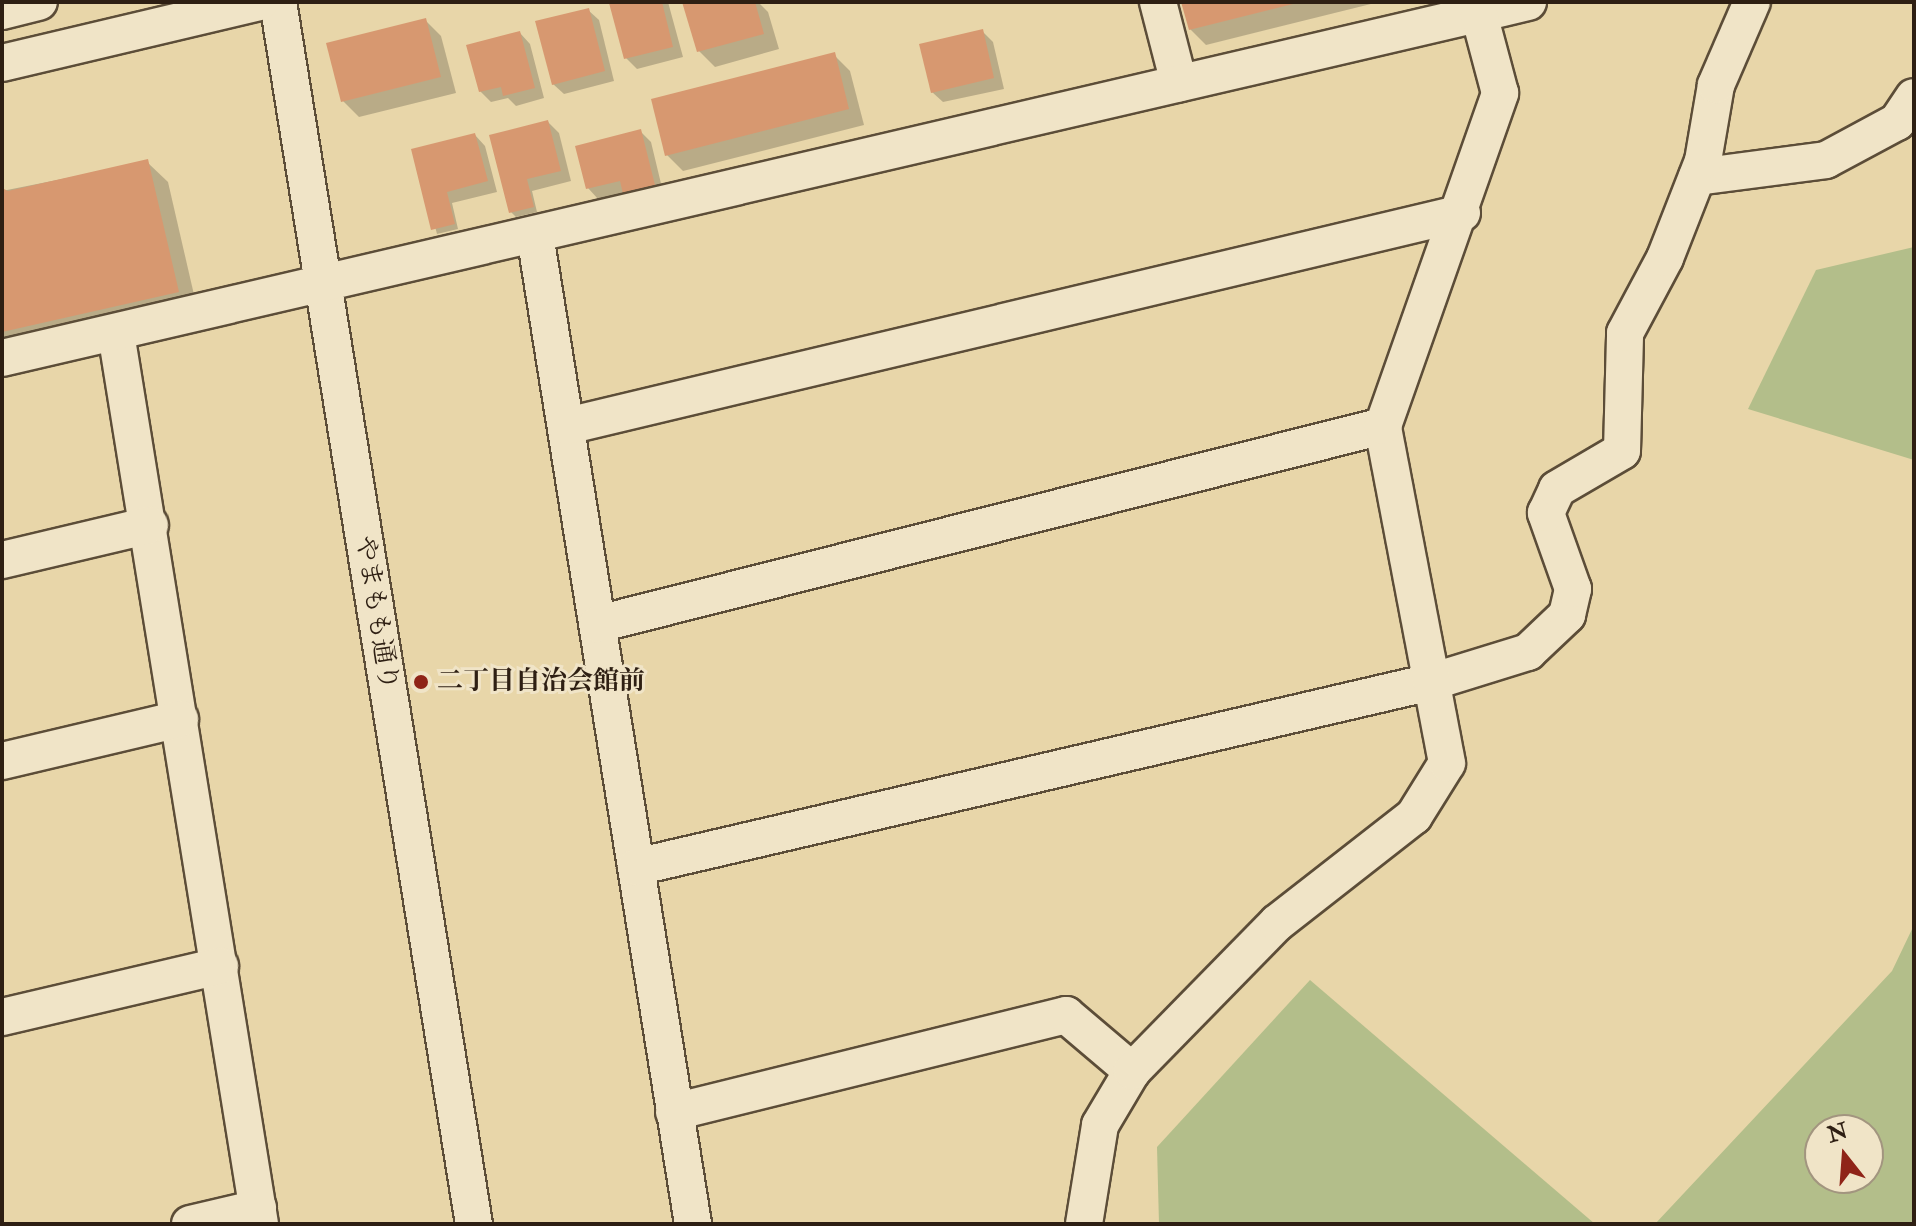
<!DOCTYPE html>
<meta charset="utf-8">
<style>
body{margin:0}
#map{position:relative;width:1916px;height:1226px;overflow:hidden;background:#e8d6a9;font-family:"IM FELL Double Pica","Noto Serif JP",serif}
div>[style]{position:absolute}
.green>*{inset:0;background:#b3be8a}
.shadow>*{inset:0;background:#0003}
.building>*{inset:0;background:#d79870}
.roads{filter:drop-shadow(2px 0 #5c4d38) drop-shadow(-2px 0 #5c4d38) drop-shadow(0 2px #5c4d38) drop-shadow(0 -2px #5c4d38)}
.minor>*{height:36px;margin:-18px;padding:0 18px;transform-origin:18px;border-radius:18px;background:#f0e4c7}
.dots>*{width:22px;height:22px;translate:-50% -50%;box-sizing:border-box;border:4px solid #f0e4c7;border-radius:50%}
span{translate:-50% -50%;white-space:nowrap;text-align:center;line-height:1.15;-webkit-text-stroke:6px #f0e4c7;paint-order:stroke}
.street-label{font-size:26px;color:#2e1f13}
.poi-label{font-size:26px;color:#2e1f13;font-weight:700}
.left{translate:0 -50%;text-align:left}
.frame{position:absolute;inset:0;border:4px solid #2e1f13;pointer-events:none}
.north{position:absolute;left:1804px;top:1114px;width:80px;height:80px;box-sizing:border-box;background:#f0e4c7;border:2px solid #a2957f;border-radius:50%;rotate:343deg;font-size:22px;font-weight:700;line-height:32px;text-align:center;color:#2e1f13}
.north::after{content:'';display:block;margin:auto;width:28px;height:36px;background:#8f2418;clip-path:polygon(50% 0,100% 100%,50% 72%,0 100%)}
</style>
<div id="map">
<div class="green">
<i style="clip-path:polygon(1914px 247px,1914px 460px,1748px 409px,1816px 270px)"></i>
<i style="clip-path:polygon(evenodd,1914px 925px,1914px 1224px,1655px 1224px,1892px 971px,1914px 925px,1820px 1130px,1868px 1130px,1868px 1178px,1820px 1178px,1820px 1130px)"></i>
<i style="clip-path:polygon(1310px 980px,1595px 1224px,1159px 1224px,1157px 1147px)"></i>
</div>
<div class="shadow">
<i style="clip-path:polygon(622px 2px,668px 2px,683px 57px,637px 69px,626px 58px,612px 5px)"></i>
<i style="clip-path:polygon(685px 2px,758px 2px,768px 12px,779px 49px,715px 67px,699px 51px)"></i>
<i style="clip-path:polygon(1183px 2px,1379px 2px,1206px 45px,1190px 29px)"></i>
<i style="clip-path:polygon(588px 10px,599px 20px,614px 81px,564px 94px,553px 84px)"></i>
<i style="clip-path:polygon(425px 20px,441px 36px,456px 93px,359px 117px,343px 101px)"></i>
<i style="clip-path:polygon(982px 31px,993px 42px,1004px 89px,943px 102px,932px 92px)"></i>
<i style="clip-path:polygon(520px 33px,530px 44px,544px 98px,516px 106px,508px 98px,491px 102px,480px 91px)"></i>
<i style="clip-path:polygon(834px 55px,850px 71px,864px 125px,683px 171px,667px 155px)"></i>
<i style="clip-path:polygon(548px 122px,559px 133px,571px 181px,532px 191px,537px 212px,516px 217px,511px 212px)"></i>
<i style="clip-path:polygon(640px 131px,651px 142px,664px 196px,636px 203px,625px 192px,598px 199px,588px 188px)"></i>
<i style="clip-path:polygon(475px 135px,485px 146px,497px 192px,452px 203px,458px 229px,437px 234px,428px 200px)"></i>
<i style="clip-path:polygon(147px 162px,168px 182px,198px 312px,2px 345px,2px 191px)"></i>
</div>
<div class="building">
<i style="clip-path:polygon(662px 2px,673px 47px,624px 59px,609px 3px)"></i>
<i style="clip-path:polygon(682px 2px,755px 2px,764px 34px,697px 52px)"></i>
<i style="clip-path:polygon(1181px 2px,1297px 2px,1297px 3px,1189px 30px)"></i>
<i style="clip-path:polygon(589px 8px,605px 71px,552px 85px,535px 21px)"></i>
<i style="clip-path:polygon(426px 18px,441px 77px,341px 102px,326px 43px)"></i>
<i style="clip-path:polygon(983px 29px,994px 78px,931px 93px,919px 44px)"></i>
<i style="clip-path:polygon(520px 31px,535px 88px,503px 96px,501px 87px,479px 92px,466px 45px)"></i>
<i style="clip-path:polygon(835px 52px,849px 109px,665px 156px,651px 99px)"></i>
<i style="clip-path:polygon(548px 120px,561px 171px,527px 179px,534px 207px,509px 213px,489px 135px)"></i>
<i style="clip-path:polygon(641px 129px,655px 185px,623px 194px,620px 181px,586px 189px,575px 146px)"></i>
<i style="clip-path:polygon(475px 133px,488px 181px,447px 192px,455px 224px,431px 230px,411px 149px)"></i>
<i style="clip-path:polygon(148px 159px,179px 292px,2px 332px,2px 188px,8px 191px)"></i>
</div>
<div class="roads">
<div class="minor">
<i style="left:278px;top:2px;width:1238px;rotate:80.89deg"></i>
<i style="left:1158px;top:2px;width:84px;rotate:75.5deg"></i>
<i style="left:2px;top:11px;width:38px;rotate:-14deg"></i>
<i style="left:2px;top:63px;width:265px;rotate:-13.3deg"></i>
<i style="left:1697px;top:177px;width:130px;rotate:-7.5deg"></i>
<i style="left:1826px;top:160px;width:81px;rotate:-28.2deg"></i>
<i style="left:1897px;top:122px;width:30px;rotate:-56deg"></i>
<i style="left:535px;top:235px;width:1002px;rotate:80.92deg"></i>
<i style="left:116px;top:333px;width:903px;rotate:80.82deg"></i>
<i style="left:2px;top:358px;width:1567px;rotate:-13.13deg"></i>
<i style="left:567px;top:426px;width:920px;rotate:-13.39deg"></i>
<i style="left:2px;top:560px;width:152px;rotate:-13.3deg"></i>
<i style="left:598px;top:624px;width:810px;rotate:-14.16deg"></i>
<i style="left:2px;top:761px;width:183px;rotate:-13.3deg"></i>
<i style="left:636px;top:867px;width:816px;rotate:-13.1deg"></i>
<i style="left:1431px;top:682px;width:102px;rotate:-17.2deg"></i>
<i style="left:1528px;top:652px;width:54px;rotate:-43.5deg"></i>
<i style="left:1567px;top:615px;width:27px;rotate:-77deg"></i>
<i style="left:1573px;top:589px;width:81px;rotate:-109.6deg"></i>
<i style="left:1546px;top:513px;width:26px;rotate:-65deg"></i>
<i style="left:1557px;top:489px;width:75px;rotate:-30.3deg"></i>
<i style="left:1622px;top:451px;width:118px;rotate:-88.5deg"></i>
<i style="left:1625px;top:333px;width:85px;rotate:-61.9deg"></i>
<i style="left:1665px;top:258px;width:104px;rotate:-68.6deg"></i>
<i style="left:1703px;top:161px;width:77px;rotate:-80.3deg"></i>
<i style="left:1716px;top:85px;width:90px;rotate:-66.6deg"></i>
<i style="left:2px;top:1017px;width:224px;rotate:-13.2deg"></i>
<i style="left:674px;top:1112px;width:404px;rotate:-13.9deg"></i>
<i style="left:1066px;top:1015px;width:87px;rotate:40.3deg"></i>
<i style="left:190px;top:1224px;width:70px;rotate:-13.2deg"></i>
<i style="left:1084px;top:1224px;width:100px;rotate:-80.8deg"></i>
<i style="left:1100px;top:1125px;width:63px;rotate:-59.3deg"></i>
<i style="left:1132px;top:1071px;width:207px;rotate:-45.6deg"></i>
<i style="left:1277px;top:923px;width:174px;rotate:-38deg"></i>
<i style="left:1414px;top:816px;width:62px;rotate:-58.1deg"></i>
<i style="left:1447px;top:763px;width:343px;rotate:-100.8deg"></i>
<i style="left:1383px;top:426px;width:353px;rotate:-70.6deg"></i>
<i style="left:1500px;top:93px;width:82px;rotate:-104.9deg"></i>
</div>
</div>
<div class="dots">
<i style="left:421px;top:682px;background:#8f2418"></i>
</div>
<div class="street-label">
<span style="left:376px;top:613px;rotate:81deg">やまもも通り</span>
</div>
<div class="poi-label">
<span class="left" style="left:437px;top:682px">二丁目自治会館前</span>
</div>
<div class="frame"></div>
<div class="north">N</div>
</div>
